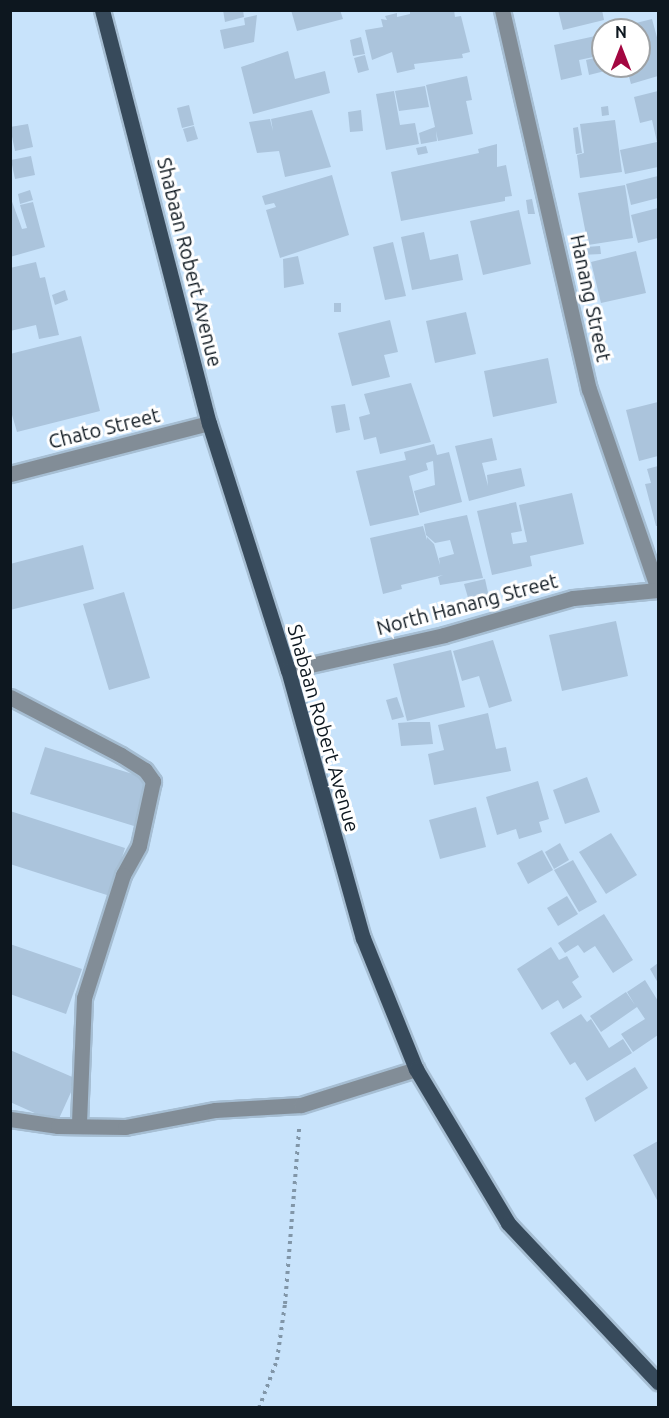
<!DOCTYPE html>
<style>
body{margin:0}
#map{position:relative;width:669px;height:1418px;overflow:hidden;background:#c8e3fb;font-family:Ubuntu,sans-serif}
div>[style]{position:absolute}
.building>*{inset:0;background:#abc4dc}
.path>*{height:4px;margin-top:-2px;transform-origin:0;background:repeating-linear-gradient(90deg,#8196a8 0 3px,transparent 0 7.5px)}
.roads{filter:drop-shadow(2px 0 #a6bed3) drop-shadow(-2px 0 #a6bed3) drop-shadow(0 2px #a6bed3) drop-shadow(0 -2px #a6bed3)}
.minor>*{height:15px;margin:-7.5px;padding:0 7.5px;transform-origin:7.5px;border-radius:7.5px;background:#828d97}
.major>*{height:15px;margin:-7.5px;padding:0 7.5px;transform-origin:7.5px;border-radius:7.5px;background:#374a5b}
span{translate:-50% -50%;white-space:nowrap;text-align:center;line-height:1.15;-webkit-text-stroke:6px #fff;paint-order:stroke}
.street-label{font-size:20px;color:#0d171f}
.frame{position:absolute;inset:0;border:12px solid #0d171f;pointer-events:none}
.north{position:absolute;left:591px;top:18px;width:60px;height:60px;box-sizing:border-box;background:#fff;border:2px solid #9ea2a5;border-radius:50%;rotate:0deg;font-size:16px;font-weight:700;line-height:24px;text-align:center;color:#0d171f}
.north::after{content:'';display:block;margin:auto;width:21px;height:27px;background:#a30741;clip-path:polygon(50% 0,100% 100%,50% 72%,0 100%)}
</style>
<div id="map">
<div class="building">
<i style="clip-path:polygon(223px 10px,243px 10px,244px 17px,225px 22px)"></i>
<i style="clip-path:polygon(291px 10px,340px 10px,343px 19px,297px 31px)"></i>
<i style="clip-path:polygon(410px 10px,454px 10px,455px 17px,461px 16px,470px 52px,462px 54px,463px 58px,414px 64px,415px 69px,397px 73px,392px 52px,372px 60px,365px 30px,383px 27px,381px 19px,387px 20px,385px 16px,397px 13px,397px 17px,410px 14px)"></i>
<i style="clip-path:polygon(558px 10px,602px 10px,604px 20px,563px 30px)"></i>
<i style="clip-path:polygon(257px 15px,254px 42px,224px 49px,220px 30px,245px 25px,244px 18px)"></i>
<i style="clip-path:polygon(652px 19px,658px 41px,658px 76px,631px 84px,626px 66px,639px 66px,639px 30px,612px 29px)"></i>
<i style="clip-path:polygon(600px 35px,603px 55px,579px 60px,582px 75px,561px 80px,554px 45px)"></i>
<i style="clip-path:polygon(361px 37px,365px 54px,353px 56px,350px 40px)"></i>
<i style="clip-path:polygon(288px 51px,295px 79px,325px 71px,330px 93px,253px 114px,241px 67px)"></i>
<i style="clip-path:polygon(365px 55px,369px 70px,358px 73px,354px 58px)"></i>
<i style="clip-path:polygon(603px 56px,603px 66px,609px 70px,589px 75px,586px 60px)"></i>
<i style="clip-path:polygon(467px 76px,472px 100px,466px 101px,473px 134px,438px 141px,436px 131px,437px 141px,421px 144px,419px 133px,435px 127px,426px 85px)"></i>
<i style="clip-path:polygon(425px 86px,429px 107px,399px 111px,395px 91px)"></i>
<i style="clip-path:polygon(394px 91px,400px 125px,415px 123px,419px 144px,386px 150px,376px 94px)"></i>
<i style="clip-path:polygon(658px 91px,658px 167px,625px 174px,620px 150px,657px 142px,652px 120px,640px 123px,634px 97px)"></i>
<i style="clip-path:polygon(189px 105px,194px 125px,182px 128px,177px 108px)"></i>
<i style="clip-path:polygon(608px 106px,609px 115px,602px 116px,601px 107px)"></i>
<i style="clip-path:polygon(312px 110px,331px 167px,285px 177px,279px 151px,257px 153px,249px 122px,270px 119px,273px 131px,271px 119px)"></i>
<i style="clip-path:polygon(361px 110px,363px 131px,350px 132px,348px 112px)"></i>
<i style="clip-path:polygon(615px 120px,622px 172px,580px 178px,577px 155px,584px 153px,580px 124px)"></i>
<i style="clip-path:polygon(28px 124px,33px 147px,15px 151px,10px 127px)"></i>
<i style="clip-path:polygon(194px 126px,198px 139px,187px 142px,183px 129px)"></i>
<i style="clip-path:polygon(578px 127px,582px 153px,576px 154px,573px 128px)"></i>
<i style="clip-path:polygon(497px 144px,497px 167px,506px 165px,512px 196px,505px 197px,505px 201px,401px 221px,391px 172px,479px 153px,478px 149px)"></i>
<i style="clip-path:polygon(426px 146px,428px 153px,418px 155px,416px 148px)"></i>
<i style="clip-path:polygon(31px 156px,35px 175px,15px 179px,11px 160px)"></i>
<i style="clip-path:polygon(332px 175px,349px 235px,280px 258px,266px 210px,276px 207px,274px 203px,265px 205px,262px 196px)"></i>
<i style="clip-path:polygon(658px 176px,658px 198px,631px 205px,626px 184px)"></i>
<i style="clip-path:polygon(625px 185px,633px 238px,588px 245px,578px 193px)"></i>
<i style="clip-path:polygon(30px 190px,33px 200px,20px 204px,18px 194px)"></i>
<i style="clip-path:polygon(10px 196px,22px 229px,27px 228px,20px 205px,33px 202px,45px 247px,10px 257px)"></i>
<i style="clip-path:polygon(532px 199px,535px 214px,528px 214px,526px 200px)"></i>
<i style="clip-path:polygon(658px 208px,658px 238px,638px 243px,631px 215px)"></i>
<i style="clip-path:polygon(519px 210px,531px 264px,483px 275px,470px 221px)"></i>
<i style="clip-path:polygon(424px 232px,430px 260px,458px 254px,463px 280px,412px 290px,401px 237px)"></i>
<i style="clip-path:polygon(393px 242px,406px 296px,385px 300px,373px 247px)"></i>
<i style="clip-path:polygon(580px 242px,585px 242px,586px 247px,600px 246px,601px 254px,581px 255px)"></i>
<i style="clip-path:polygon(636px 251px,646px 293px,601px 303px,591px 262px)"></i>
<i style="clip-path:polygon(298px 256px,304px 284px,284px 288px,283px 259px)"></i>
<i style="clip-path:polygon(36px 262px,40px 278px,45px 277px,59px 335px,39px 339px,36px 325px,10px 331px,10px 268px)"></i>
<i style="clip-path:polygon(65px 290px,68px 300px,55px 305px,52px 295px)"></i>
<i style="clip-path:polygon(334px 303px,341px 303px,341px 312px,334px 312px)"></i>
<i style="clip-path:polygon(466px 312px,476px 354px,435px 363px,426px 321px)"></i>
<i style="clip-path:polygon(390px 320px,398px 352px,384px 355px,390px 377px,352px 386px,338px 333px)"></i>
<i style="clip-path:polygon(81px 336px,100px 411px,17px 432px,10px 408px,10px 354px)"></i>
<i style="clip-path:polygon(548px 358px,557px 403px,493px 417px,484px 371px)"></i>
<i style="clip-path:polygon(411px 383px,431px 442px,380px 454px,376px 437px,364px 440px,359px 417px,370px 414px,364px 394px)"></i>
<i style="clip-path:polygon(658px 402px,658px 456px,639px 461px,626px 410px)"></i>
<i style="clip-path:polygon(345px 404px,350px 430px,336px 433px,331px 406px)"></i>
<i style="clip-path:polygon(492px 438px,497px 460px,482px 463px,488px 486px,487px 475px,521px 468px,525px 486px,469px 501px,455px 446px)"></i>
<i style="clip-path:polygon(434px 444px,437px 455px,449px 452px,462px 502px,420px 513px,414px 491px,435px 485px,433px 461px,426px 463px,428px 470px,409px 476px,419px 515px,370px 526px,356px 471px,406px 460px,404px 452px)"></i>
<i style="clip-path:polygon(658px 466px,658px 526px,656px 526px,645px 484px,651px 483px,647px 469px)"></i>
<i style="clip-path:polygon(572px 493px,584px 544px,530px 556px,532px 566px,492px 575px,477px 511px,516px 502px,522px 531px,511px 533px,513px 544px,527px 542px,519px 505px)"></i>
<i style="clip-path:polygon(467px 515px,483px 578px,440px 585px,438px 577px,443px 575px,401px 585px,402px 589px,383px 594px,370px 538px,423px 526px,427px 540px,427px 537px,434px 544px,440px 565px,439px 558px,454px 554px,450px 540px,435px 543px,426px 535px,424px 524px)"></i>
<i style="clip-path:polygon(83px 545px,94px 589px,10px 610px,10px 564px)"></i>
<i style="clip-path:polygon(485px 579px,489px 597px,469px 601px,464px 584px)"></i>
<i style="clip-path:polygon(124px 592px,150px 678px,109px 690px,83px 604px)"></i>
<i style="clip-path:polygon(616px 621px,628px 676px,562px 691px,549px 635px)"></i>
<i style="clip-path:polygon(493px 640px,512px 701px,489px 708px,479px 676px,462px 681px,453px 651px)"></i>
<i style="clip-path:polygon(451px 650px,465px 707px,407px 721px,393px 664px)"></i>
<i style="clip-path:polygon(397px 697px,404px 717px,392px 720px,386px 700px)"></i>
<i style="clip-path:polygon(488px 713px,496px 749px,506px 747px,511px 771px,434px 785px,428px 754px,444px 750px,438px 725px)"></i>
<i style="clip-path:polygon(411px 722px,430px 722px,433px 744px,401px 746px,398px 723px)"></i>
<i style="clip-path:polygon(45px 747px,149px 779px,134px 826px,30px 794px)"></i>
<i style="clip-path:polygon(587px 777px,600px 812px,565px 824px,553px 790px)"></i>
<i style="clip-path:polygon(538px 781px,549px 819px,539px 822px,542px 832px,519px 839px,516px 829px,497px 835px,486px 797px)"></i>
<i style="clip-path:polygon(476px 807px,486px 847px,440px 859px,429px 820px)"></i>
<i style="clip-path:polygon(10px 811px,125px 848px,110px 896px,10px 864px)"></i>
<i style="clip-path:polygon(611px 833px,637px 875px,606px 894px,579px 852px)"></i>
<i style="clip-path:polygon(560px 843px,569px 860px,554px 869px,545px 852px)"></i>
<i style="clip-path:polygon(542px 850px,553px 870px,528px 884px,517px 863px)"></i>
<i style="clip-path:polygon(573px 860px,597px 902px,579px 912px,554px 870px)"></i>
<i style="clip-path:polygon(567px 896px,578px 914px,558px 926px,547px 908px)"></i>
<i style="clip-path:polygon(604px 914px,633px 960px,613px 973px,595px 946px,584px 953px,578px 945px,565px 953px,558px 943px)"></i>
<i style="clip-path:polygon(10px 944px,82px 969px,66px 1014px,10px 994px)"></i>
<i style="clip-path:polygon(551px 947px,559px 960px,567px 956px,579px 977px,572px 982px,582px 997px,563px 1009px,558px 1000px,542px 1010px,517px 969px)"></i>
<i style="clip-path:polygon(658px 963px,658px 983px,650px 969px)"></i>
<i style="clip-path:polygon(645px 980px,658px 1001px,658px 1035px,633px 1052px,621px 1034px,645px 1019px,637px 1007px,601px 1032px,590px 1016px,626px 992px,635px 1005px,627px 992px)"></i>
<i style="clip-path:polygon(581px 1014px,587px 1022px,591px 1019px,609px 1048px,623px 1039px,632px 1053px,587px 1081px,575px 1062px,570px 1065px,550px 1033px)"></i>
<i style="clip-path:polygon(10px 1050px,77px 1079px,57px 1123px,10px 1102px)"></i>
<i style="clip-path:polygon(635px 1067px,648px 1088px,595px 1122px,585px 1098px)"></i>
<i style="clip-path:polygon(658px 1141px,658px 1202px,633px 1155px)"></i>
</div>
<div class="path">
<i style="left:259px;top:1408px;width:51px;rotate:-69.4deg"></i>
<i style="left:277px;top:1360px;width:57px;rotate:-81.9deg"></i>
<i style="left:285px;top:1304px;width:176px;rotate:-85.4deg"></i>
</div>
<div class="roads">
<div class="minor">
<i style="left:502px;top:10px;width:389px;rotate:77.1deg"></i>
<i style="left:589px;top:389px;width:212px;rotate:71deg"></i>
<i style="left:10px;top:474px;width:205px;rotate:-14.4deg"></i>
<i style="left:288px;top:670px;width:160px;rotate:-12.6deg"></i>
<i style="left:444px;top:635px;width:134px;rotate:-16deg"></i>
<i style="left:573px;top:598px;width:85px;rotate:-5.4deg"></i>
<i style="left:10px;top:697px;width:125px;rotate:27.6deg"></i>
<i style="left:121px;top:755px;width:28px;rotate:32deg"></i>
<i style="left:145px;top:770px;width:14px;rotate:54deg"></i>
<i style="left:153px;top:781px;width:66px;rotate:102.2deg"></i>
<i style="left:139px;top:846px;width:33px;rotate:119deg"></i>
<i style="left:123px;top:875px;width:129px;rotate:107.6deg"></i>
<i style="left:84px;top:998px;width:125px;rotate:92.3deg"></i>
<i style="left:10px;top:1119px;width:49px;rotate:8.3deg"></i>
<i style="left:58px;top:1126px;width:67px;rotate:0.9deg"></i>
<i style="left:125px;top:1127px;width:92px;rotate:-10.7deg"></i>
<i style="left:215px;top:1110px;width:86px;rotate:-3.3deg"></i>
<i style="left:301px;top:1105px;width:121px;rotate:-17.4deg"></i>
</div>
<div class="major">
<i style="left:102px;top:10px;width:427px;rotate:75.5deg"></i>
<i style="left:209px;top:423px;width:259px;rotate:72.3deg"></i>
<i style="left:288px;top:670px;width:278px;rotate:74.4deg"></i>
<i style="left:363px;top:938px;width:141px;rotate:68deg"></i>
<i style="left:416px;top:1069px;width:179px;rotate:59.1deg"></i>
<i style="left:508px;top:1223px;width:219px;rotate:46.7deg"></i>
</div>
</div>
<div class="street-label">
<span style="left:190px;top:262px;rotate:76deg">Shabaan Robert Avenue</span>
<span style="left:591px;top:298px;rotate:78deg">Hanang Street</span>
<span style="left:104px;top:428px;rotate:-14deg">Chato Street</span>
<span style="left:467px;top:604px;rotate:-15deg">North Hanang Street</span>
<span style="left:324px;top:728px;rotate:74deg">Shabaan Robert Avenue</span>
</div>
<div class="frame"></div>
<div class="north">N</div>
</div>
